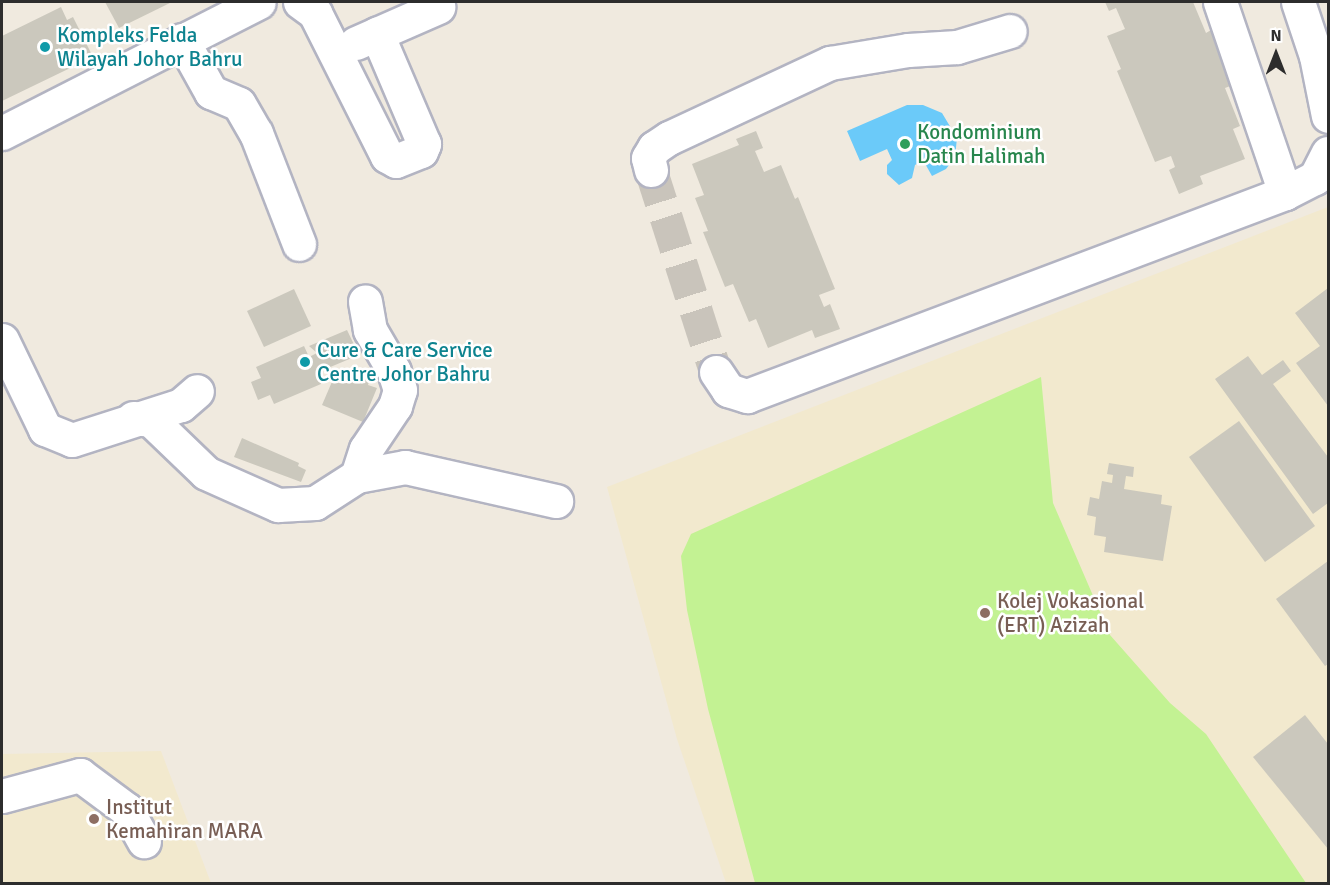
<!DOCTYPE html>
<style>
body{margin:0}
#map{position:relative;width:1330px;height:885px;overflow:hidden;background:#f0eadf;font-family:Signika,sans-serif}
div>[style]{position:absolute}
.education>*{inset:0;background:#f2e9ce}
.pitch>*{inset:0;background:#c3f293}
.water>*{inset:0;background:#6bcaf9}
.building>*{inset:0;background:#cbc8bd}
.minor-tunnel>*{height:33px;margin-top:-16.5px;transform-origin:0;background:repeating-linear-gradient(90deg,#c9c4bb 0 33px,transparent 0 49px)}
.roads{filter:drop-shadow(2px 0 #b3b4c2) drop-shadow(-2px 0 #b3b4c2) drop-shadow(0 2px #b3b4c2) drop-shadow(0 -2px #b3b4c2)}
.minor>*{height:33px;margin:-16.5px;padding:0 16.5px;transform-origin:16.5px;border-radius:16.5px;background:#fff}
.dots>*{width:16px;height:16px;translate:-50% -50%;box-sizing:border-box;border:3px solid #fff;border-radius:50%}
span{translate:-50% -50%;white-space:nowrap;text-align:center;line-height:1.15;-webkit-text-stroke:5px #fff;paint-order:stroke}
.culture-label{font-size:21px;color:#0d838f}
.left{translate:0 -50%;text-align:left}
.leisure-label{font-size:21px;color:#27864d}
.education-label{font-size:21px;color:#785e54}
.frame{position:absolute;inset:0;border:3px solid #2d2d2d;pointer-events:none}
.north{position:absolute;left:1246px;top:24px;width:60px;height:60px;-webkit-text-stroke:4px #fff;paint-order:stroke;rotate:0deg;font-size:16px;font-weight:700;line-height:24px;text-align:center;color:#2d2d2d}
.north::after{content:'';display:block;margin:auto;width:21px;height:27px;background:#2d2d2d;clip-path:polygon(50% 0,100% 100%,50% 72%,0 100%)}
</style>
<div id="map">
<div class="education">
<i style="clip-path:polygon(1328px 207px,1328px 883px,726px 883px,677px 739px,607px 487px)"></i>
<i style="clip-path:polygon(161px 751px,211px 883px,2px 883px,2px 754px)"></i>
</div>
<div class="pitch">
<i style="clip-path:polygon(1041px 377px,1053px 503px,1110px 635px,1170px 703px,1206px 734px,1306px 883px,755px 883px,708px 709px,687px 610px,681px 556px,691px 534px)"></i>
</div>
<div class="water">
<i style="clip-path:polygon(907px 105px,923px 105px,942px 113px,957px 138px,955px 157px,946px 169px,932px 176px,923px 160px,915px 165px,912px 178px,899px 185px,887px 174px,887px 165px,892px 160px,887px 149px,860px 161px,847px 131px)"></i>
</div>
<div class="building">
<i style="clip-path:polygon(105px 2px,172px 2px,119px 28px)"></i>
<i style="clip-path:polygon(1105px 2px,1193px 2px,1206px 33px,1211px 30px,1233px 85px,1225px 88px,1240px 126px,1233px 129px,1245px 159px,1200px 176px,1203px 184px,1179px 194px,1169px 170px,1175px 167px,1171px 156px,1155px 162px,1117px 71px,1121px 69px,1107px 36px,1125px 29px,1116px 8px,1109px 11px)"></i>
<i style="clip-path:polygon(61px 7px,67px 20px,73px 17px,93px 57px,2px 101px,2px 36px)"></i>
<i style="clip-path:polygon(756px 131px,763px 148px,755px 151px,764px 172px,781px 165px,795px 199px,798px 197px,835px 289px,819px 295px,824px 307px,830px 304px,840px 329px,815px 338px,812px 330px,768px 348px,756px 319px,749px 322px,733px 284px,725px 287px,703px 232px,708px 231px,695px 198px,704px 195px,692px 164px,739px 145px,736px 139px)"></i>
<i style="clip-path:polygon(1328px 288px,1328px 406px,1296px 363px,1320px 346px,1295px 313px)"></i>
<i style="clip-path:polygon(294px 289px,311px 326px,264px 347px,247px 311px)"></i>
<i style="clip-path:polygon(347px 330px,359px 355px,316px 373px,321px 384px,274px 404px,270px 395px,258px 400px,251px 382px,261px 378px,256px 367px,304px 346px,309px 357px,317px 353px,309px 346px)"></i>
<i style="clip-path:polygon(1248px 356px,1262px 375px,1283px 360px,1291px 371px,1273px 384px,1328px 457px,1328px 503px,1313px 514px,1215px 379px)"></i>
<i style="clip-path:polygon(337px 370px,369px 381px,368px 385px,377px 388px,363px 422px,322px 405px)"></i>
<i style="clip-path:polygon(1239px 421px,1315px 526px,1265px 562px,1189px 457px)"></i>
<i style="clip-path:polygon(242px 438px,299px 463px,298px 466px,306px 470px,301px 482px,234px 457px)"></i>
<i style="clip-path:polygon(1109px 463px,1134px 467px,1133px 477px,1126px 476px,1124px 489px,1162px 495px,1161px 504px,1172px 506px,1163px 561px,1104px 552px,1106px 537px,1094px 535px,1096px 517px,1087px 515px,1090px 497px,1099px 499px,1102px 481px,1112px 483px,1113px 475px,1107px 474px)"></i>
<i style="clip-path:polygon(1328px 561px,1328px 664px,1325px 666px,1276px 599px)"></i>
<i style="clip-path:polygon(1305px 715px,1328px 744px,1328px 849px,1253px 757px)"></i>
</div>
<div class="minor-tunnel">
<i style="left:651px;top:170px;width:212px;rotate:72.2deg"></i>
</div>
<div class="roads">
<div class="minor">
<i style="left:300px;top:2px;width:19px;rotate:36deg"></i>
<i style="left:315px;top:13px;width:160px;rotate:63.3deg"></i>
<i style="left:387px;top:156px;width:10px;rotate:29deg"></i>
<i style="left:396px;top:161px;width:27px;rotate:-22deg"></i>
<i style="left:421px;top:151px;width:8px;rotate:-67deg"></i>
<i style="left:424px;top:144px;width:120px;rotate:-113.1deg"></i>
<i style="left:1220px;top:2px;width:202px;rotate:71.2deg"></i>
<i style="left:1298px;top:2px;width:57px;rotate:71.6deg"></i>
<i style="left:1316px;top:56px;width:61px;rotate:78.7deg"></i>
<i style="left:182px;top:40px;width:60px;rotate:60.9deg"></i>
<i style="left:211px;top:92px;width:30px;rotate:23deg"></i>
<i style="left:239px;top:104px;width:34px;rotate:60deg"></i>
<i style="left:256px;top:133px;width:119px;rotate:68.8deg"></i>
<i style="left:356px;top:43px;width:90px;rotate:-23.7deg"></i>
<i style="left:2px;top:133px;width:288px;rotate:-27deg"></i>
<i style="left:651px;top:170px;width:12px;rotate:-104deg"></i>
<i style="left:648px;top:158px;width:12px;rotate:-59deg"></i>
<i style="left:654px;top:148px;width:18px;rotate:-34deg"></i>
<i style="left:669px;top:138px;width:178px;rotate:-25deg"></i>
<i style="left:830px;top:63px;width:79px;rotate:-9.5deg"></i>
<i style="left:908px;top:50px;width:49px;rotate:-3.5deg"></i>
<i style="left:957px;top:47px;width:55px;rotate:-16.8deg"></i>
<i style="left:2px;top:340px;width:99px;rotate:64.2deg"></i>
<i style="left:45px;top:429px;width:29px;rotate:22deg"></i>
<i style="left:72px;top:440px;width:114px;rotate:-17.8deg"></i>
<i style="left:181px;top:405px;width:21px;rotate:-41deg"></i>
<i style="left:716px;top:372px;width:22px;rotate:56deg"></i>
<i style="left:728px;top:390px;width:20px;rotate:18deg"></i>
<i style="left:747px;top:396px;width:575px;rotate:-20.67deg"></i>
<i style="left:1285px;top:193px;width:34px;rotate:-27deg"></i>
<i style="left:1315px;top:178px;width:28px;rotate:-63deg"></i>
<i style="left:133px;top:418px;width:18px;rotate:6deg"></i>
<i style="left:151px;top:420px;width:76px;rotate:43.9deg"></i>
<i style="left:206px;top:473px;width:79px;rotate:24deg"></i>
<i style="left:278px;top:505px;width:37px;rotate:-3deg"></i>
<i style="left:315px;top:503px;width:50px;rotate:-32.7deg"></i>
<i style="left:357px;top:476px;width:49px;rotate:-10.6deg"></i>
<i style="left:405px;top:467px;width:155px;rotate:12.7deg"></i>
<i style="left:357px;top:476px;width:28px;rotate:-72deg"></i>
<i style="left:366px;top:449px;width:52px;rotate:-56deg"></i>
<i style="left:395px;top:406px;width:17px;rotate:-73deg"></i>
<i style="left:400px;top:390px;width:20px;rotate:-108deg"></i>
<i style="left:394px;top:371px;width:48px;rotate:-120.3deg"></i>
<i style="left:370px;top:330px;width:29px;rotate:-100deg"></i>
<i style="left:2px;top:796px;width:81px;rotate:-15.1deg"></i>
<i style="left:80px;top:775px;width:57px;rotate:36.5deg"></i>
<i style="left:126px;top:809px;width:37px;rotate:61deg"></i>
</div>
</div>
<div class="dots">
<i style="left:45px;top:47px;background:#0f9aa8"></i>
<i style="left:905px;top:144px;background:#2e9e5b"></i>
<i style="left:305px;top:362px;background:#0f9aa8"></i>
<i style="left:985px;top:613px;background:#8d6e63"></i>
<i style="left:94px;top:819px;background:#8d6e63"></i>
</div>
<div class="culture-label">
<span class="left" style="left:57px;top:47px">Kompleks Felda<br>Wilayah Johor Bahru</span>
<span class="left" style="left:317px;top:362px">Cure &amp; Care Service<br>Centre Johor Bahru</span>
</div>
<div class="leisure-label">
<span class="left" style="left:917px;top:144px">Kondominium<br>Datin Halimah</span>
</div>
<div class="education-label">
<span class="left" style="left:997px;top:613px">Kolej Vokasional<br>(ERT) Azizah</span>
<span class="left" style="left:106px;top:819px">Institut<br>Kemahiran MARA</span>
</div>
<div class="frame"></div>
<div class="north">N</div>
</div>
